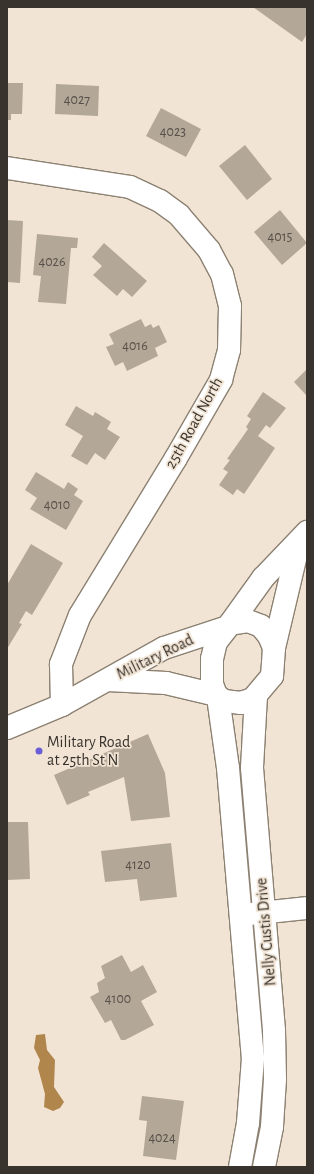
<!DOCTYPE html>
<style>
body{margin:0}
#map{position:relative;width:314px;height:1174px;overflow:hidden;background:#f1e4d4;font-family:"Alegreya Sans",sans-serif}
div>[style]{position:absolute}
.water>*{inset:0;background:#b1864d}
.building>*{inset:0;background:#b3a798}
.roads{filter:drop-shadow(1px 0 #8c8172) drop-shadow(-1px 0 #8c8172) drop-shadow(0 1px #8c8172) drop-shadow(0 -1px #8c8172)}
.street>*{height:22px;margin:-11px;padding:0 11px;transform-origin:11px;border-radius:11px;background:#fff}
.secondary>*{height:22px;margin:-11px;padding:0 11px;transform-origin:11px;border-radius:11px;background:#fff}
.dots>*{width:11px;height:11px;translate:-50% -50%;box-sizing:border-box;border:2px solid #f1e4d4;border-radius:50%}
span{translate:-50% -50%;white-space:nowrap;text-align:center;line-height:1.15;-webkit-text-stroke:3.5px #f1e4d4;paint-order:stroke}
.number-label{font-size:14px;color:#575048}
.number-label span{-webkit-text-stroke-width:0}
.street-label{font-size:16px;color:#38332d}
.poi-label{font-size:16px;color:#38332d}
.left{translate:0 -50%;text-align:left}
.frame{position:absolute;inset:0;border:8px solid #38332d;pointer-events:none}
</style>
<div id="map">
<div class="water">
<i style="clip-path:polygon(45px 1034px,47px 1050px,55px 1060px,54px 1087px,64px 1102px,60px 1108px,53px 1111px,44px 1107px,45px 1094px,38px 1068px,40px 1060px,34px 1048px,36px 1035px)"></i>
</div>
<div class="building">
<i style="clip-path:polygon(253px 7px,307px 7px,307px 34px,302px 42px)"></i>
<i style="clip-path:polygon(7px 83px,23px 83px,22px 114px,11px 114px,11px 120px,7px 120px)"></i>
<i style="clip-path:polygon(56px 84px,99px 86px,98px 116px,55px 114px)"></i>
<i style="clip-path:polygon(161px 108px,201px 129px,186px 157px,146px 136px)"></i>
<i style="clip-path:polygon(245px 145px,272px 179px,247px 200px,219px 166px)"></i>
<i style="clip-path:polygon(280px 210px,307px 243px,282px 265px,254px 232px)"></i>
<i style="clip-path:polygon(7px 220px,23px 221px,20px 283px,7px 282px)"></i>
<i style="clip-path:polygon(37px 234px,78px 238px,77px 248px,71px 248px,66px 304px,38px 302px,41px 276px,33px 275px)"></i>
<i style="clip-path:polygon(104px 243px,147px 281px,132px 297px,123px 289px,117px 296px,93px 275px,102px 266px,92px 257px)"></i>
<i style="clip-path:polygon(141px 319px,145px 327px,151px 324px,153px 328px,159px 325px,167px 342px,155px 348px,158px 356px,127px 371px,123px 362px,115px 366px,106px 347px,114px 344px,109px 334px)"></i>
<i style="clip-path:polygon(307px 369px,307px 396px,294px 382px)"></i>
<i style="clip-path:polygon(263px 392px,286px 408px,270px 428px,266px 425px,258px 436px,275px 448px,244px 494px,237px 489px,233px 495px,219px 485px,228px 472px,223px 469px,230px 460px,227px 459px,248px 429px,246px 427px,251px 419px,247px 416px)"></i>
<i style="clip-path:polygon(76px 406px,93px 416px,95px 412px,111px 422px,107px 429px,120px 437px,105px 460px,95px 453px,87px 465px,71px 456px,83px 436px,65px 425px)"></i>
<i style="clip-path:polygon(36px 472px,64px 489px,68px 482px,78px 489px,74px 495px,83px 501px,66px 530px,30px 509px,37px 498px,25px 490px)"></i>
<i style="clip-path:polygon(31px 544px,63px 563px,32px 615px,26px 611px,19px 623px,22px 624px,7px 649px,7px 585px)"></i>
<i style="clip-path:polygon(148px 734px,165px 773px,170px 817px,131px 821px,124px 777px,88px 792px,90px 795px,67px 805px,54px 775px)"></i>
<i style="clip-path:polygon(7px 822px,28px 822px,30px 879px,7px 880px)"></i>
<i style="clip-path:polygon(171px 843px,177px 897px,140px 901px,137px 879px,105px 882px,101px 851px)"></i>
<i style="clip-path:polygon(122px 955px,131px 972px,143px 965px,157px 992px,141px 1001px,154px 1025px,125px 1040px,121px 1040px,111px 1020px,105px 1023px,90px 997px,99px 992px,97px 983px,105px 978px,101px 966px)"></i>
<i style="clip-path:polygon(142px 1096px,184px 1101px,176px 1160px,143px 1156px,147px 1121px,139px 1120px)"></i>
</div>
<div class="roads">
<div class="street">
<i style="left:7px;top:168px;width:124px;rotate:8.8deg"></i>
<i style="left:130px;top:187px;width:33px;rotate:25deg"></i>
<i style="left:160px;top:201px;width:24px;rotate:36deg"></i>
<i style="left:179px;top:215px;width:46px;rotate:49.4deg"></i>
<i style="left:209px;top:250px;width:27px;rotate:62deg"></i>
<i style="left:222px;top:274px;width:33px;rotate:76deg"></i>
<i style="left:230px;top:306px;width:44px;rotate:91.3deg"></i>
<i style="left:229px;top:350px;width:31px;rotate:105deg"></i>
<i style="left:221px;top:380px;width:90px;rotate:120deg"></i>
<i style="left:176px;top:458px;width:184px;rotate:121.4deg"></i>
<i style="left:80px;top:615px;width:53px;rotate:111.2deg"></i>
<i style="left:61px;top:664px;width:41px;rotate:88.6deg"></i>
<i style="left:241px;top:915px;width:66px;rotate:-6.1deg"></i>
</div>
<div class="secondary">
<i style="left:248px;top:621px;width:14px;rotate:21deg"></i>
<i style="left:261px;top:626px;width:13px;rotate:51deg"></i>
<i style="left:269px;top:636px;width:13px;rotate:67deg"></i>
<i style="left:274px;top:648px;width:28px;rotate:94deg"></i>
<i style="left:272px;top:676px;width:30px;rotate:130deg"></i>
<i style="left:253px;top:699px;width:13px;rotate:162deg"></i>
<i style="left:241px;top:703px;width:17px;rotate:-173deg"></i>
<i style="left:224px;top:701px;width:10px;rotate:-143deg"></i>
<i style="left:216px;top:695px;width:12px;rotate:-110deg"></i>
<i style="left:212px;top:684px;width:25px;rotate:-90deg"></i>
<i style="left:212px;top:659px;width:17px;rotate:-77deg"></i>
<i style="left:216px;top:642px;width:23px;rotate:-52deg"></i>
<i style="left:230px;top:624px;width:18px;rotate:-9deg"></i>
<i style="left:230px;top:624px;width:57px;rotate:-54.3deg"></i>
<i style="left:263px;top:578px;width:64px;rotate:-46.3deg"></i>
<i style="left:274px;top:648px;width:109px;rotate:-76.7deg"></i>
<i style="left:108px;top:680px;width:58px;rotate:3deg"></i>
<i style="left:166px;top:683px;width:51px;rotate:13.5deg"></i>
<i style="left:256px;top:696px;width:72px;rotate:93.2deg"></i>
<i style="left:252px;top:768px;width:264px;rotate:85.2deg"></i>
<i style="left:274px;top:1031px;width:48px;rotate:88.8deg"></i>
<i style="left:275px;top:1079px;width:48px;rotate:93.6deg"></i>
<i style="left:272px;top:1127px;width:41px;rotate:101.3deg"></i>
<i style="left:218px;top:697px;width:72px;rotate:82deg"></i>
<i style="left:228px;top:768px;width:291px;rotate:85.1deg"></i>
<i style="left:253px;top:1058px;width:65px;rotate:94.4deg"></i>
<i style="left:248px;top:1123px;width:45px;rotate:100.3deg"></i>
<i style="left:7px;top:728px;width:60px;rotate:-22.7deg"></i>
<i style="left:62px;top:705px;width:117px;rotate:-29.2deg"></i>
<i style="left:164px;top:648px;width:64px;rotate:-18.2deg"></i>
</div>
</div>
<div class="dots">
<i style="left:39px;top:751px;background:#695ed7"></i>
</div>
<div class="number-label">
<span style="left:77px;top:100px">4027</span>
<span style="left:173px;top:132px">4023</span>
<span style="left:280px;top:237px">4015</span>
<span style="left:52px;top:262px">4026</span>
<span style="left:135px;top:346px">4016</span>
<span style="left:57px;top:505px">4010</span>
<span style="left:138px;top:865px">4120</span>
<span style="left:118px;top:999px">4100</span>
<span style="left:162px;top:1138px">4024</span>
</div>
<div class="street-label">
<span style="left:194px;top:423px;rotate:-61deg">25th Road North</span>
<span style="left:155px;top:657px;rotate:-26deg">Military Road</span>
<span style="left:266px;top:932px;rotate:-95deg">Nelly Custis Drive</span>
</div>
<div class="poi-label">
<span class="left" style="left:47px;top:751px">Military Road<br>at 25th St N</span>
</div>
<div class="frame"></div>
</div>
